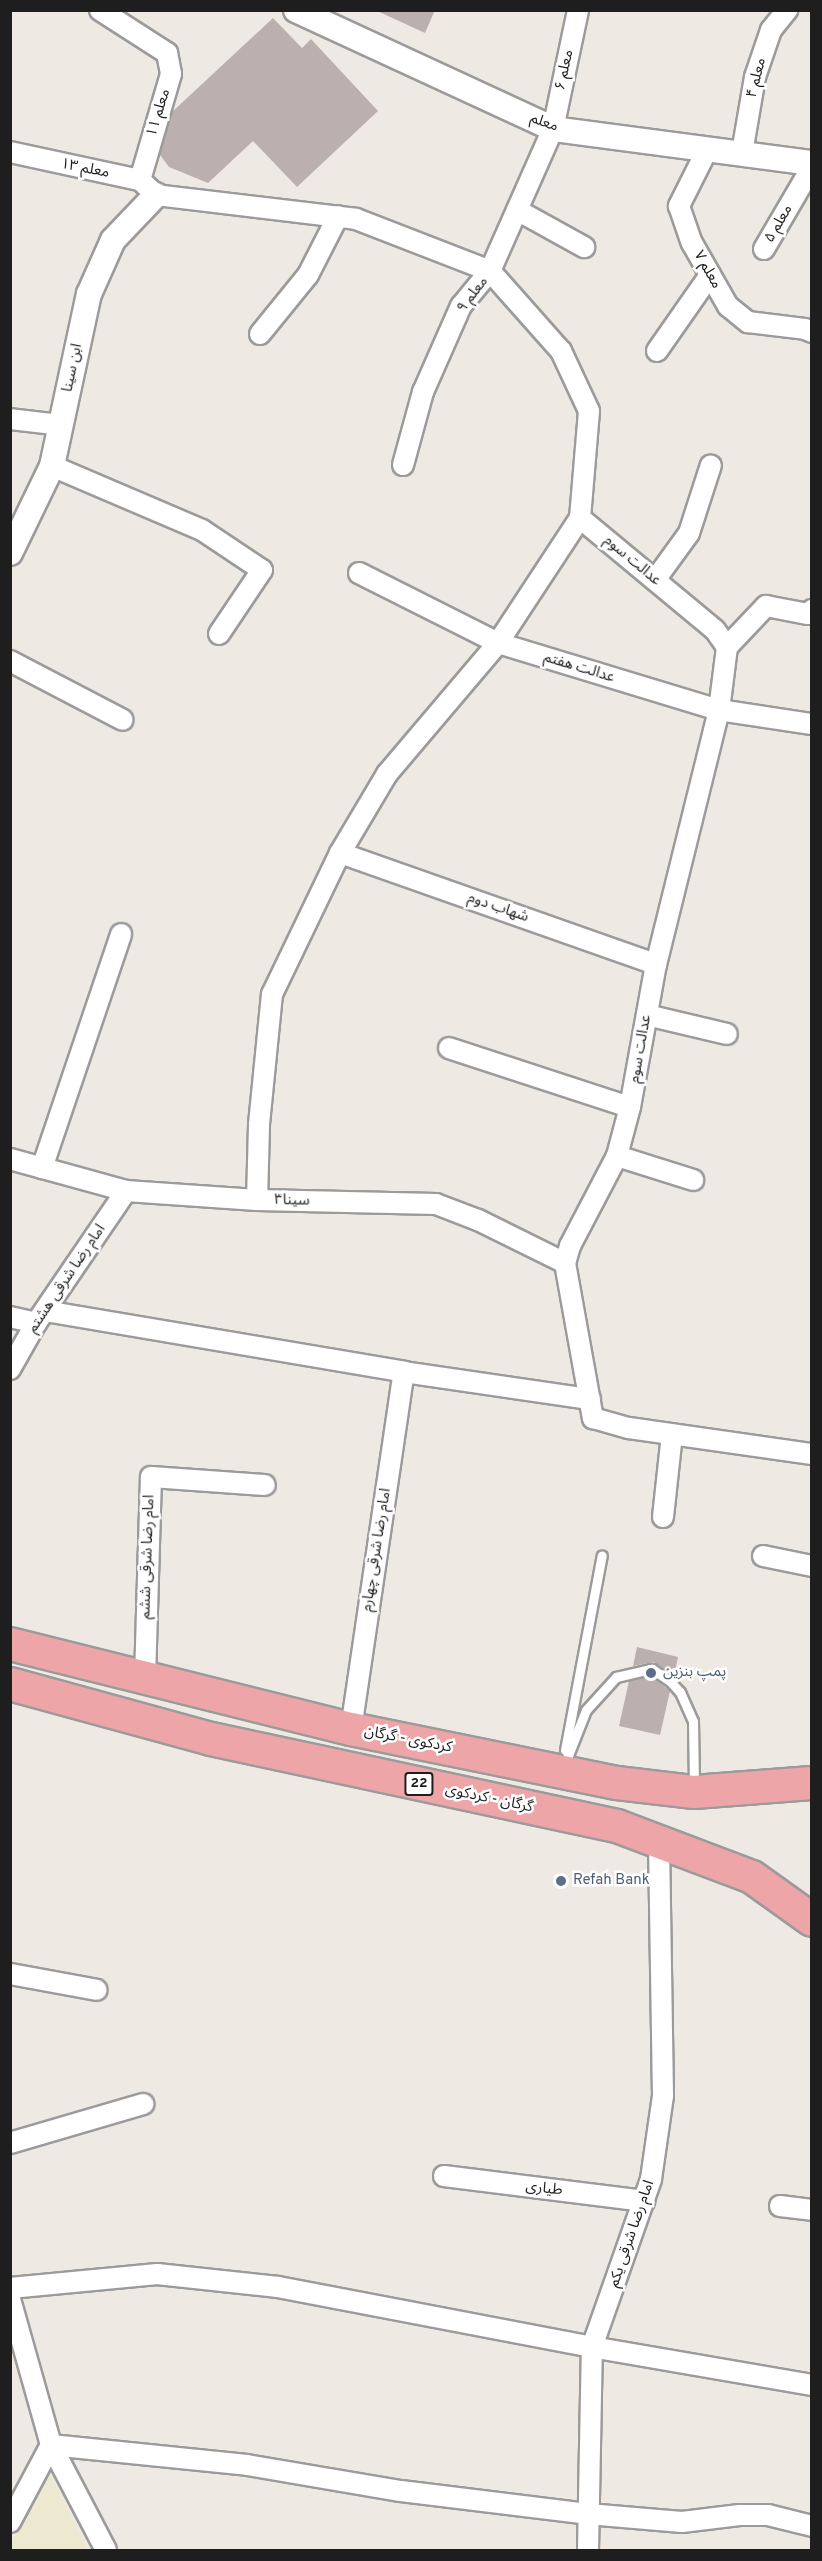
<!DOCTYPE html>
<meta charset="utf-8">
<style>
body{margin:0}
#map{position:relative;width:822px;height:2561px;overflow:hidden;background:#efe9e4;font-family:Overpass,"Noto Sans Arabic",sans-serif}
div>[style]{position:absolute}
.farmland>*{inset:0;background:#ede8d0}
.building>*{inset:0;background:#bbb0ae}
.roads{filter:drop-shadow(2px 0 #9b9b9b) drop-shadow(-2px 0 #9b9b9b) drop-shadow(0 2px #9b9b9b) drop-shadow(0 -2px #9b9b9b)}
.service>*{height:9px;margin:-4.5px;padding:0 4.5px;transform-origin:4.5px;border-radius:4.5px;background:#fff}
.minor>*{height:20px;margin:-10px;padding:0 10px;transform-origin:10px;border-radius:10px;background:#fff}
.tertiary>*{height:24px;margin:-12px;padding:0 12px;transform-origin:12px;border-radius:12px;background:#fff}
.trunk>*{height:32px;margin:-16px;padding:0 16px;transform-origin:16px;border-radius:16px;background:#eea5a8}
.dots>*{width:16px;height:16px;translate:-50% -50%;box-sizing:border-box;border:3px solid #fff;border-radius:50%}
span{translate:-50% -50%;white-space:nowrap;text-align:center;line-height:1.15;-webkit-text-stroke:5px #fff;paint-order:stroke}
.shield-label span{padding:2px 4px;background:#fff;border:2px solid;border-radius:4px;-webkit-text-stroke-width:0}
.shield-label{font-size:14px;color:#1e1e1e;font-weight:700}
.street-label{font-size:15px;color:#1e1e1e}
.service-label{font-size:15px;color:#4e5e75}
.left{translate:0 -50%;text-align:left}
.frame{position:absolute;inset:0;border:12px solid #1e1e1e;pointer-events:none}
</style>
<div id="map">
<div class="farmland">
<i style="clip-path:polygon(50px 2475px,87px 2550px,11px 2550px,11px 2543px)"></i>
</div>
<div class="building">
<i style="clip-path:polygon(375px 10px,435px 10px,425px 33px)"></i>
<i style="clip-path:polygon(273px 18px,302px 48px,311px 39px,378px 111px,297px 187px,253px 141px,208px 183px,169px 167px,160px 155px,172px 112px)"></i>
<i style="clip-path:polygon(637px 1647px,678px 1657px,674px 1676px,654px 1662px,633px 1666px)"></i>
<i style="clip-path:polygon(651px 1676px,670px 1691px,660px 1735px,619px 1726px,629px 1681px)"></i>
</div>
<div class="roads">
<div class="service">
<i style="left:565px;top:1750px;width:198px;rotate:-79.3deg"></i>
<i style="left:563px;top:1768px;width:62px;rotate:-68.4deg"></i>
<i style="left:586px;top:1710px;width:45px;rotate:-47.7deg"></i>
<i style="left:616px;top:1677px;width:37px;rotate:-13deg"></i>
<i style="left:652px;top:1669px;width:22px;rotate:34deg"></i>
<i style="left:670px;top:1681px;width:15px;rotate:48deg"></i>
<i style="left:680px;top:1692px;width:32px;rotate:66deg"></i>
<i style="left:693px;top:1721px;width:66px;rotate:89.1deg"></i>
</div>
<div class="minor">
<i style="left:100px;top:10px;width:80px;rotate:32.7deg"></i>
<i style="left:167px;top:53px;width:21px;rotate:79deg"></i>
<i style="left:171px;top:74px;width:110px;rotate:106.3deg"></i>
<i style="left:707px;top:150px;width:63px;rotate:116.6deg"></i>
<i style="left:679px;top:206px;width:39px;rotate:71deg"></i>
<i style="left:692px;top:243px;width:73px;rotate:60.3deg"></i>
<i style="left:728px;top:306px;width:26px;rotate:39deg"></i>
<i style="left:748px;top:322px;width:57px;rotate:7deg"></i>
<i style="left:805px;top:329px;width:8px;rotate:23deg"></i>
<i style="left:10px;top:152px;width:133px;rotate:12.2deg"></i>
<i style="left:140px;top:180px;width:22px;rotate:43deg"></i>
<i style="left:156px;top:195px;width:201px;rotate:6.8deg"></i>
<i style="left:356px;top:219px;width:144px;rotate:21.2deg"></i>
<i style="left:490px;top:271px;width:107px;rotate:48.4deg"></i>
<i style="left:561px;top:351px;width:66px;rotate:65deg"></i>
<i style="left:589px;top:411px;width:107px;rotate:94.8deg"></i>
<i style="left:580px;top:518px;width:149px;rotate:123.3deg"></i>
<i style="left:498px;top:643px;width:172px;rotate:130.3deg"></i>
<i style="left:387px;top:774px;width:92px;rotate:120.7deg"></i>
<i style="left:340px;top:853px;width:157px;rotate:115.7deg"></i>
<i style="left:272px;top:994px;width:132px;rotate:95.7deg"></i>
<i style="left:259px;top:1125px;width:75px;rotate:91.5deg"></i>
<i style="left:742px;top:153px;width:77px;rotate:-80.3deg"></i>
<i style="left:755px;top:77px;width:50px;rotate:-71.2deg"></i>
<i style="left:771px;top:30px;width:26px;rotate:-51deg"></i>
<i style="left:517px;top:210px;width:77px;rotate:28.9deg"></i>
<i style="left:764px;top:249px;width:95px;rotate:-59.7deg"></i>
<i style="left:260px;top:334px;width:76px;rotate:-50.9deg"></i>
<i style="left:308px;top:275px;width:66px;rotate:-63deg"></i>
<i style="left:657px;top:351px;width:93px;rotate:-55.1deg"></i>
<i style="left:10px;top:419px;width:51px;rotate:6.7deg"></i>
<i style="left:403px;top:465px;width:76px;rotate:-74.7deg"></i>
<i style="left:423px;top:392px;width:94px;rotate:-66.2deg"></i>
<i style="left:461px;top:306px;width:45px;rotate:-50.4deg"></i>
<i style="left:490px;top:271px;width:155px;rotate:-66.1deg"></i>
<i style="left:553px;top:129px;width:122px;rotate:-78.1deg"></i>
<i style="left:52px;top:466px;width:163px;rotate:23.1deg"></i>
<i style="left:202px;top:530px;width:72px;rotate:33.7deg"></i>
<i style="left:262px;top:570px;width:77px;rotate:123.9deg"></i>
<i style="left:580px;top:518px;width:175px;rotate:39.7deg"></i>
<i style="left:715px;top:630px;width:21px;rotate:55deg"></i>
<i style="left:727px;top:647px;width:64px;rotate:97.2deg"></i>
<i style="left:719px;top:710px;width:262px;rotate:103.9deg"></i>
<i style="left:656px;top:964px;width:145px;rotate:100.3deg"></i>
<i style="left:630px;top:1107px;width:51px;rotate:104.9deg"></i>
<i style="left:617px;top:1156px;width:102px;rotate:117.6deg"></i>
<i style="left:570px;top:1246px;width:18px;rotate:106deg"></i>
<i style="left:565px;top:1263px;width:158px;rotate:79.8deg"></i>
<i style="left:593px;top:1418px;width:37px;rotate:16deg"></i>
<i style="left:629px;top:1428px;width:185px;rotate:8.1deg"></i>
<i style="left:359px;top:573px;width:156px;rotate:26.7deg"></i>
<i style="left:498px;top:643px;width:231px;rotate:16.9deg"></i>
<i style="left:719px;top:710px;width:94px;rotate:8.6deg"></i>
<i style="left:655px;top:580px;width:58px;rotate:-54.1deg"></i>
<i style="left:689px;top:533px;width:71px;rotate:-72.1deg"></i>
<i style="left:727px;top:647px;width:57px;rotate:-46.4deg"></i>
<i style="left:766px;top:606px;width:43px;rotate:10.8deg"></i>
<i style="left:808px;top:614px;width:6px;rotate:-45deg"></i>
<i style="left:10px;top:661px;width:127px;rotate:27.6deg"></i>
<i style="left:340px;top:853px;width:335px;rotate:19.4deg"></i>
<i style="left:647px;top:1015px;width:82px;rotate:13.4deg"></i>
<i style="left:449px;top:1048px;width:190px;rotate:18.1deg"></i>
<i style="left:617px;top:1156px;width:80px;rotate:17.5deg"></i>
<i style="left:10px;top:1159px;width:120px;rotate:15.4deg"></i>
<i style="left:126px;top:1191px;width:131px;rotate:3.9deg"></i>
<i style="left:257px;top:1200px;width:179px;rotate:1.3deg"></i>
<i style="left:436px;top:1204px;width:45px;rotate:20.9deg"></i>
<i style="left:478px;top:1220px;width:97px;rotate:26.3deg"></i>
<i style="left:42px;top:1168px;width:247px;rotate:-71.3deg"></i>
<i style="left:45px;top:1311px;width:364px;rotate:9.6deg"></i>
<i style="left:404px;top:1372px;width:188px;rotate:8.3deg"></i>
<i style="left:10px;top:1317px;width:27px;rotate:13deg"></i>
<i style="left:10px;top:1369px;width:53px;rotate:-60.5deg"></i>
<i style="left:36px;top:1323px;width:160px;rotate:-55.7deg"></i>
<i style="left:663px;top:1517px;width:83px;rotate:-83.8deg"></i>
<i style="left:763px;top:1556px;width:50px;rotate:11.5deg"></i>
<i style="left:145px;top:1679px;width:202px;rotate:-88.3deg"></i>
<i style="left:151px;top:1477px;width:114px;rotate:4deg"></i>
<i style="left:351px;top:1729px;width:361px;rotate:-81.6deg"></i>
<i style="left:10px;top:1974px;width:88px;rotate:10.4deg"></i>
<i style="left:10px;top:2143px;width:139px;rotate:-16.3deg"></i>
<i style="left:444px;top:2176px;width:202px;rotate:7.1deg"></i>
<i style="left:780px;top:2206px;width:32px;rotate:7deg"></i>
<i style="left:10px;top:2288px;width:148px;rotate:-5.4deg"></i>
<i style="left:157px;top:2274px;width:122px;rotate:6.1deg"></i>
<i style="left:278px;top:2287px;width:320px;rotate:10.8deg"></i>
<i style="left:592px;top:2347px;width:223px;rotate:9.8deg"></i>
<i style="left:10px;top:2299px;width:152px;rotate:74.3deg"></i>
<i style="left:51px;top:2445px;width:119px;rotate:62.4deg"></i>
<i style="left:10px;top:2522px;width:87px;rotate:-62deg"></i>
<i style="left:51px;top:2445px;width:197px;rotate:5.8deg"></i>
<i style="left:247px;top:2465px;width:156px;rotate:9.6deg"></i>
<i style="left:401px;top:2491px;width:188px;rotate:7deg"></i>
<i style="left:588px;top:2514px;width:94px;rotate:4.9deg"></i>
<i style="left:682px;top:2522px;width:58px;rotate:-6.9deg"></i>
<i style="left:740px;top:2515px;width:28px"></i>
<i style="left:768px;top:2515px;width:45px;rotate:14deg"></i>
<i style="left:588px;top:2550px;width:203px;rotate:-88.9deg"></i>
<i style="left:592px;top:2347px;width:178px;rotate:-70.6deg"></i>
<i style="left:651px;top:2179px;width:84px;rotate:-81.8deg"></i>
<i style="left:663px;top:2096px;width:254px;rotate:-90.9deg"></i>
</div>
<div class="tertiary">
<i style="left:296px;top:10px;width:283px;rotate:24.8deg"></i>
<i style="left:553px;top:129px;width:261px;rotate:7.5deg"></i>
<i style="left:10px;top:553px;width:97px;rotate:-64.2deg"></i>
<i style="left:52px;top:466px;width:176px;rotate:-77.9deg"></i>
<i style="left:89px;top:294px;width:59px;rotate:-66deg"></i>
<i style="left:113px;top:240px;width:62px;rotate:-46.3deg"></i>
</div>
<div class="trunk">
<i style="left:10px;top:1644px;width:351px;rotate:14deg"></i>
<i style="left:351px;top:1729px;width:271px;rotate:11.5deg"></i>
<i style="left:617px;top:1783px;width:78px;rotate:6.7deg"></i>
<i style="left:694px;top:1792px;width:118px;rotate:-4.4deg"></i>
<i style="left:10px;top:1684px;width:208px;rotate:15.3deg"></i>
<i style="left:211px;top:1739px;width:415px;rotate:12.1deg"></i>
<i style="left:617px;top:1826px;width:144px;rotate:20.7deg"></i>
<i style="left:752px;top:1877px;width:74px;rotate:35.6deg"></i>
</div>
</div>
<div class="dots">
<i style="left:651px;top:1673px;background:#5c6f8a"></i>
<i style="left:561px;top:1881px;background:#5c6f8a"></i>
</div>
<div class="shield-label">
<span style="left:419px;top:1784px">22</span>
</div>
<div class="street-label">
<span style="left:565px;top:70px;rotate:-78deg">معلم ۶</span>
<span style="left:757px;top:78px;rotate:-76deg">معلم ۴</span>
<span style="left:159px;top:113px;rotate:-73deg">معلم ۱۱</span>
<span style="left:544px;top:123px;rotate:20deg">معلم</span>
<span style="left:85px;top:169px;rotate:11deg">معلم ۱۳</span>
<span style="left:779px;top:224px;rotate:-60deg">معلم ۵</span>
<span style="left:707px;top:270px;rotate:60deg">معلم ۷</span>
<span style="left:473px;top:295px;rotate:-53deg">معلم ۹</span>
<span style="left:73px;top:368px;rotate:-78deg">ابن سینا</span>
<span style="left:632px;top:561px;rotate:40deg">عدالت سوم</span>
<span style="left:579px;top:668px;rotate:17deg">عدالت هفتم</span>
<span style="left:498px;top:908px;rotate:19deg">شهاب دوم</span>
<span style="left:641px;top:1049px;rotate:-80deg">عدالت سوم</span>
<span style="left:292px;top:1201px;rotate:1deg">سینا۳</span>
<span style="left:67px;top:1279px;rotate:-56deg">امام رضا شرقی هشتم</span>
<span style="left:377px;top:1550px;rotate:-81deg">امام رضا شرقی چهارم</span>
<span style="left:148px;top:1557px;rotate:-88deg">امام رضا شرقی ششم</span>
<span style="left:408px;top:1740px;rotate:11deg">کردکوی - گرگان</span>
<span style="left:489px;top:1799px;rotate:12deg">گرگان - کردکوی</span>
<span style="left:544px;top:2189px;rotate:7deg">طیاری</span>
<span style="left:632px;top:2234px;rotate:-71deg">امام رضا شرقی یکم</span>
</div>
<div class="service-label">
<span class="left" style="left:663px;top:1673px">پمپ بنزین</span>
<span class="left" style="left:573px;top:1881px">Refah Bank</span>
</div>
<div class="frame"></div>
</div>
